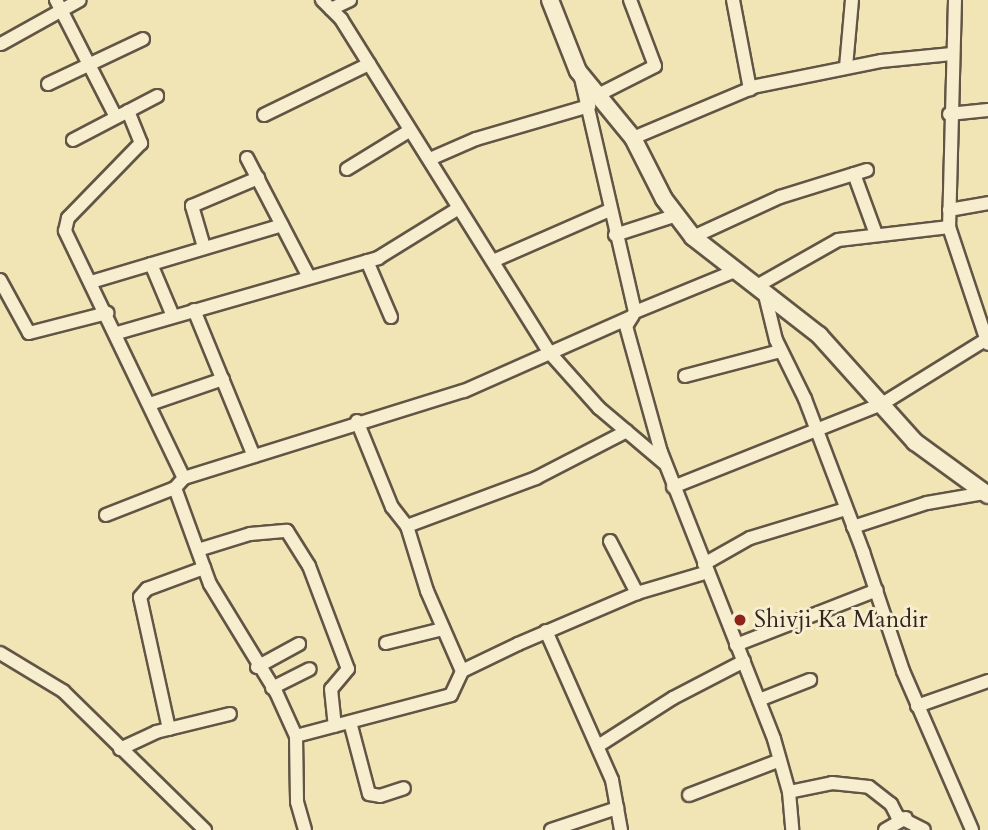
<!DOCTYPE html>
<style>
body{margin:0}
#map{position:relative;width:988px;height:830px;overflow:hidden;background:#f1e5b5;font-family:Cardo,serif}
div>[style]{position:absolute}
.roads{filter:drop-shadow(2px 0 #625545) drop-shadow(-2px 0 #625545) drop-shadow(0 2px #625545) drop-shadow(0 -2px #625545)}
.minor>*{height:12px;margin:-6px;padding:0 6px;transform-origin:6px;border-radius:6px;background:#f6eecf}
.tertiary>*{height:16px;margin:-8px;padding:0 8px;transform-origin:8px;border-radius:8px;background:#f6eecf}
.dots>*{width:19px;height:19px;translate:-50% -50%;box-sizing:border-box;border:4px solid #f6eecf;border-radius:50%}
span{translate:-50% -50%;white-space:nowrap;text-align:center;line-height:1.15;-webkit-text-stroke:6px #f6eecf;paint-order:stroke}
.poi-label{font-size:24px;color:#332520}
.left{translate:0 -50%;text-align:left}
</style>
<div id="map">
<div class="roads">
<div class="minor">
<i style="left:56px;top:0;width:131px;rotate:62.9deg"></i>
<i style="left:322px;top:0;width:27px;rotate:45deg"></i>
<i style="left:341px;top:19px;width:393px;rotate:58deg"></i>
<i style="left:549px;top:352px;width:75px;rotate:48.2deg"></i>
<i style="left:599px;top:408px;width:85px;rotate:40.2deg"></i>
<i style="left:733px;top:0;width:91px;rotate:79.2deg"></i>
<i style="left:955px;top:0;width:227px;rotate:91.5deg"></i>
<i style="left:949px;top:227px;width:123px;rotate:71.6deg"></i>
<i style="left:331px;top:9px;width:21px;rotate:-25deg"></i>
<i style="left:1px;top:44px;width:90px;rotate:-29.1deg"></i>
<i style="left:846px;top:67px;width:67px;rotate:-84.9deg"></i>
<i style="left:581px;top:78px;width:240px;rotate:77deg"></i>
<i style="left:635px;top:312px;width:108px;rotate:-22.3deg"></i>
<i style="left:48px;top:84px;width:105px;rotate:-25.3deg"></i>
<i style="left:596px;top:96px;width:66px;rotate:-27deg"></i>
<i style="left:655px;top:66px;width:71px;rotate:-110.7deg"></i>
<i style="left:128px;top:111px;width:35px;rotate:68deg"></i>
<i style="left:141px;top:143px;width:105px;rotate:134.2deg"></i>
<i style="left:68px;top:218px;width:13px;rotate:103deg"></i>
<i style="left:65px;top:231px;width:274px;rotate:64.3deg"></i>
<i style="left:949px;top:114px;width:39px;rotate:-6deg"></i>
<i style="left:264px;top:115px;width:117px;rotate:-25.9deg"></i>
<i style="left:633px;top:138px;width:134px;rotate:-22.8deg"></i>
<i style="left:757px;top:86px;width:126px;rotate:-11.4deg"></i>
<i style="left:881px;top:61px;width:71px;rotate:-5.6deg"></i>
<i style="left:73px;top:140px;width:95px;rotate:-27.6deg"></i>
<i style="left:247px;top:158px;width:134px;rotate:62.5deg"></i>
<i style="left:430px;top:159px;width:50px;rotate:-23.5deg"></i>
<i style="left:476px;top:139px;width:118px;rotate:-16.3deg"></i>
<i style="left:347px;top:169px;width:73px;rotate:-31.5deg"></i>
<i style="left:854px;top:174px;width:64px;rotate:69.9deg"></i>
<i style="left:949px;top:210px;width:40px;rotate:-10deg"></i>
<i style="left:615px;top:235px;width:65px;rotate:-17.9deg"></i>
<i style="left:693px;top:237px;width:96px;rotate:-24.7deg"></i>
<i style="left:780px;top:197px;width:91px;rotate:-17.2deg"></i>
<i style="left:204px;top:247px;width:43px;rotate:-106.3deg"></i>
<i style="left:192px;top:206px;width:72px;rotate:-23deg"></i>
<i style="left:367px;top:261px;width:61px;rotate:66.8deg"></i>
<i style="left:493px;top:261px;width:128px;rotate:-23.6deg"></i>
<i style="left:151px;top:264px;width:56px;rotate:67.1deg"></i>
<i style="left:0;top:280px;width:60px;rotate:61.3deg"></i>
<i style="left:29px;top:333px;width:81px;rotate:-14.4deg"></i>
<i style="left:91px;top:282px;width:199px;rotate:-16.6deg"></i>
<i style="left:755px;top:287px;width:95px;rotate:-29.5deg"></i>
<i style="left:838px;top:240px;width:112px;rotate:-6.7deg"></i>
<i style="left:765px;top:295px;width:46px;rotate:76.3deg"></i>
<i style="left:776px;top:340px;width:66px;rotate:63.8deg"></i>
<i style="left:805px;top:399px;width:164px;rotate:69.2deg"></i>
<i style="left:863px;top:552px;width:126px;rotate:71.4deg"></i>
<i style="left:903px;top:671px;width:173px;rotate:66.5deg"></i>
<i style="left:194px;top:310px;width:158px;rotate:67.7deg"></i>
<i style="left:633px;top:315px;width:13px;rotate:122deg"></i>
<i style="left:626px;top:326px;width:131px;rotate:74.5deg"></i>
<i style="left:661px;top:452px;width:308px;rotate:68.5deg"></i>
<i style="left:774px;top:739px;width:55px;rotate:74.2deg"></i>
<i style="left:789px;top:792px;width:38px;rotate:85deg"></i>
<i style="left:117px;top:333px;width:272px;rotate:-16deg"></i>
<i style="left:378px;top:258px;width:95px;rotate:-31.7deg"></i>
<i style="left:685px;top:376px;width:98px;rotate:-14.7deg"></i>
<i style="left:150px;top:404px;width:77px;rotate:-18.9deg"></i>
<i style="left:357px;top:421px;width:93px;rotate:67.9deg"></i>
<i style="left:392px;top:507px;width:24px;rotate:52deg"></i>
<i style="left:407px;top:526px;width:68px;rotate:72.9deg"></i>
<i style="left:427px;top:591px;width:87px;rotate:66.4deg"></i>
<i style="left:673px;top:487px;width:225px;rotate:-21.7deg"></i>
<i style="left:882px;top:404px;width:123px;rotate:-31.8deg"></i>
<i style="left:175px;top:488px;width:102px;rotate:70deg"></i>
<i style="left:210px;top:584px;width:127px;rotate:58.6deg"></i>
<i style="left:276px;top:692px;width:48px;rotate:65.6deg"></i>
<i style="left:296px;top:736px;width:66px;rotate:89.1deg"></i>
<i style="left:297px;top:802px;width:29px;rotate:74deg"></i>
<i style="left:106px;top:515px;width:74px;rotate:-21.4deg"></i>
<i style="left:175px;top:488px;width:13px;rotate:-48deg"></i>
<i style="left:184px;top:478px;width:293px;rotate:-17.3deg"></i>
<i style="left:464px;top:391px;width:183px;rotate:-23.9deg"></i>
<i style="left:407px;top:526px;width:138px;rotate:-20.4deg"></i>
<i style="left:536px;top:478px;width:102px;rotate:-27.3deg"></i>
<i style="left:853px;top:527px;width:78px;rotate:-18deg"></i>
<i style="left:927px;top:503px;width:59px;rotate:-9.8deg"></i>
<i style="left:610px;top:541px;width:59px;rotate:62.6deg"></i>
<i style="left:198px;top:550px;width:54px;rotate:-17.1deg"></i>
<i style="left:250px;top:534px;width:37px;rotate:-5deg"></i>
<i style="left:287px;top:531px;width:41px;rotate:57.8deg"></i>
<i style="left:309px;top:566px;width:110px;rotate:69.3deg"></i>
<i style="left:348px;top:669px;width:26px;rotate:130deg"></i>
<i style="left:331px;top:689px;width:37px;rotate:84deg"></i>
<i style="left:704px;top:564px;width:53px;rotate:-29.5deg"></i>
<i style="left:750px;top:538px;width:100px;rotate:-16.8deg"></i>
<i style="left:546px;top:631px;width:163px;rotate:66.1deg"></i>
<i style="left:612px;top:780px;width:51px;rotate:79.8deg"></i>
<i style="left:386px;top:643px;width:59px;rotate:-13.8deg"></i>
<i style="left:736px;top:645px;width:151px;rotate:-21.3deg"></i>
<i style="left:0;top:653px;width:74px;rotate:31.1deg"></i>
<i style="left:63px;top:691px;width:199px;rotate:44.4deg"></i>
<i style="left:257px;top:667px;width:48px;rotate:-28.7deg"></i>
<i style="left:272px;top:688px;width:42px;rotate:-26.6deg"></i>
<i style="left:759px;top:700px;width:55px;rotate:-21.4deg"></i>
<i style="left:917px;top:706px;width:75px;rotate:-19.4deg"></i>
<i style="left:350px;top:722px;width:74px;rotate:75.2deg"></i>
<i style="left:369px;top:794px;width:11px;rotate:10deg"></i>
<i style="left:380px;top:796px;width:25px;rotate:-18deg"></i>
<i style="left:169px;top:729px;width:135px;rotate:-102.4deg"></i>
<i style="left:140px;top:597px;width:11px;rotate:-49deg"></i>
<i style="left:147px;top:589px;width:61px;rotate:-20.2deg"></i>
<i style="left:296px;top:736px;width:160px;rotate:-14.8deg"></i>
<i style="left:451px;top:695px;width:26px;rotate:-65deg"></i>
<i style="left:462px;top:671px;width:62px;rotate:-25.7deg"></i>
<i style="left:518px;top:644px;width:129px;rotate:-23.2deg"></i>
<i style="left:637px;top:593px;width:74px;rotate:-16.5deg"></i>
<i style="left:598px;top:746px;width:89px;rotate:-32.6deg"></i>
<i style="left:673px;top:698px;width:80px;rotate:-27.5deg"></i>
<i style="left:120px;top:749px;width:40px;rotate:-25deg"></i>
<i style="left:156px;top:732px;width:76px;rotate:-13.7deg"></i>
<i style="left:789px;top:792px;width:44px;rotate:-11.8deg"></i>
<i style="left:832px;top:783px;width:37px;rotate:6deg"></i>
<i style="left:869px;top:787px;width:28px;rotate:38deg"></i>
<i style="left:891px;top:804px;width:13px;rotate:63deg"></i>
<i style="left:897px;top:816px;width:30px;rotate:27deg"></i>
<i style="left:689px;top:795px;width:97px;rotate:-21deg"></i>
<i style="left:551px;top:830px;width:70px;rotate:-18.4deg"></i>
<i style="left:885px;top:830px;width:24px;rotate:-30deg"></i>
</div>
<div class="tertiary">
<i style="left:550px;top:0;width:76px;rotate:68.5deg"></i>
<i style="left:578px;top:71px;width:87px;rotate:50.6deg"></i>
<i style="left:633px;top:138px;width:68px;rotate:63.1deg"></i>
<i style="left:664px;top:199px;width:48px;rotate:52.7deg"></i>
<i style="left:693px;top:237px;width:160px;rotate:37.9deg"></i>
<i style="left:819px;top:335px;width:144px;rotate:48.1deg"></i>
<i style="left:915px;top:442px;width:90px;rotate:36deg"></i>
</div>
</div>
<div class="dots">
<i style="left:740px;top:620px;background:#8f2418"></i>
</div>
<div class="poi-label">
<span class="left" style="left:754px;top:620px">Shivji Ka Mandir</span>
</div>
</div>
